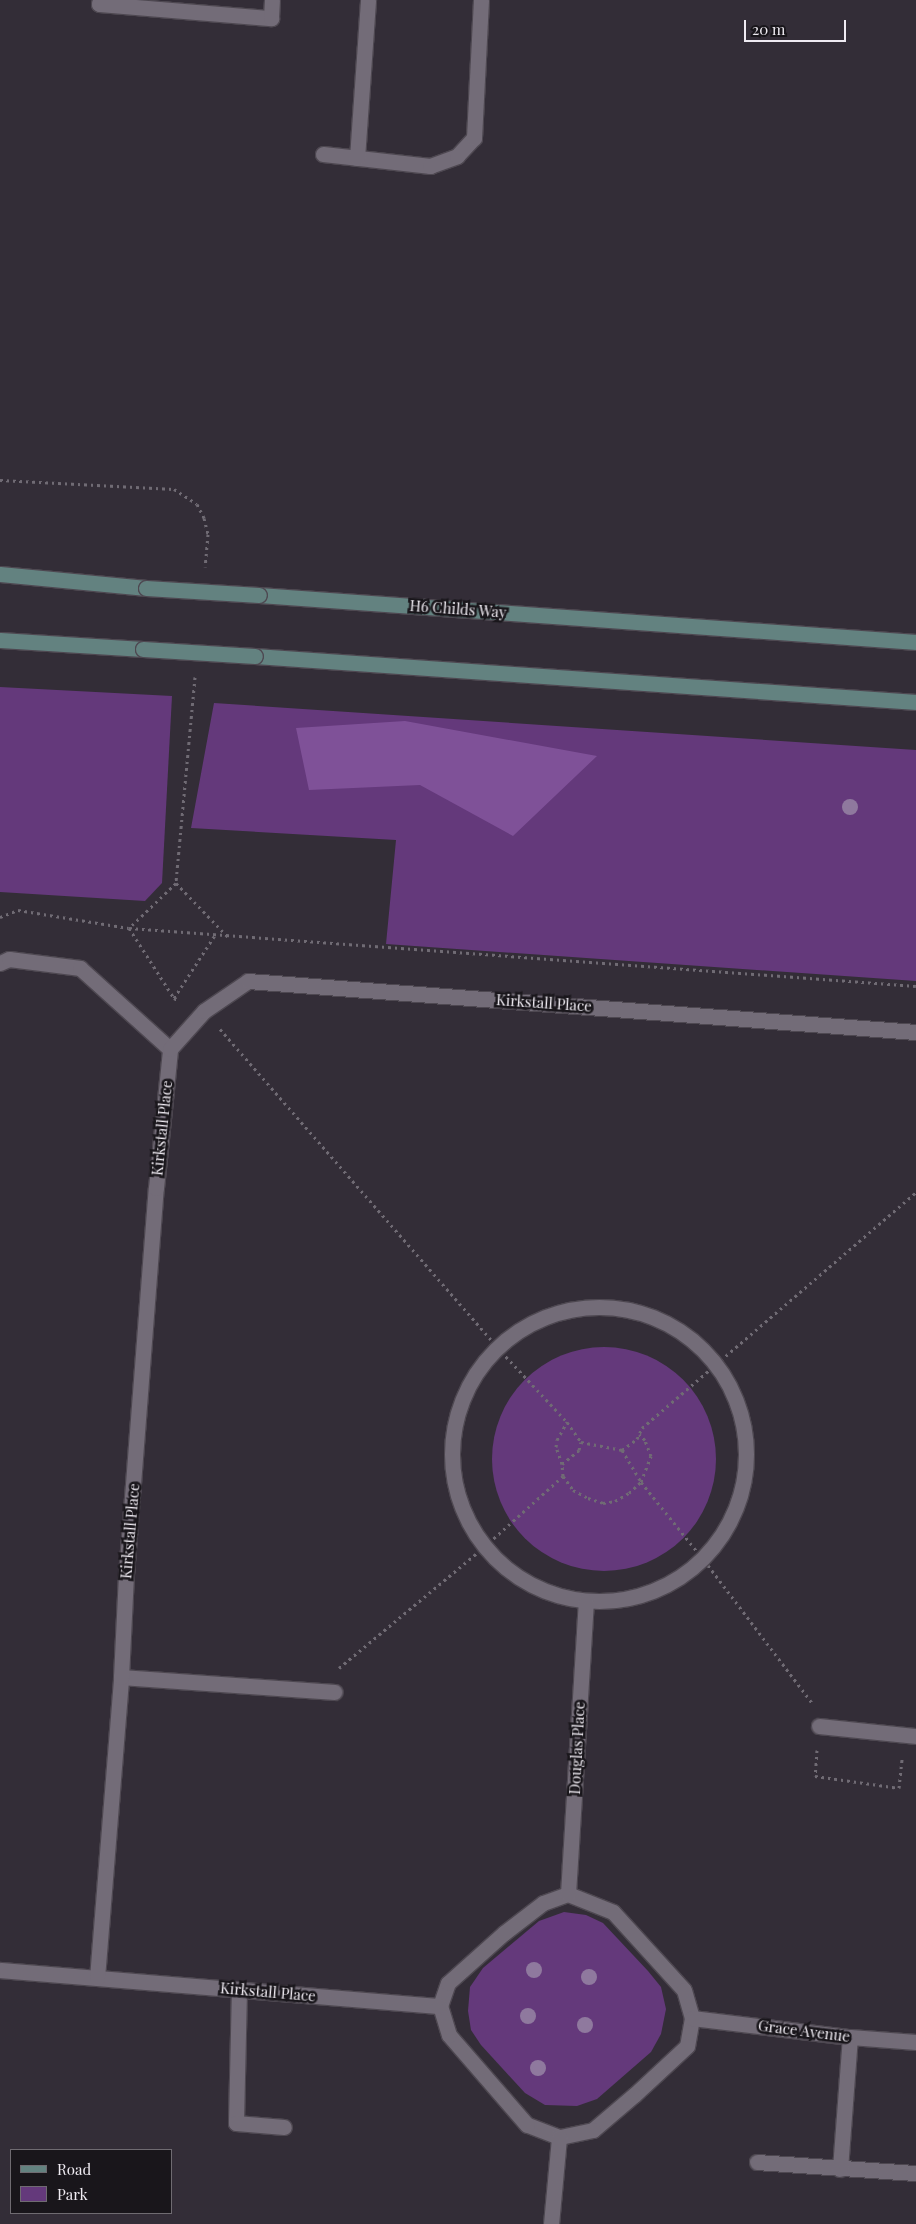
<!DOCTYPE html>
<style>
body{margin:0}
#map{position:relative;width:916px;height:2224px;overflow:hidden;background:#332d37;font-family:"Playfair Display",serif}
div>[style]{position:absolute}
.green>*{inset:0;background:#64397b}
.round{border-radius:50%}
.forest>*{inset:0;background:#7f5198}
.path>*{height:3px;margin-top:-1.5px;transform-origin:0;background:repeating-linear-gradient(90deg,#706b74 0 2.5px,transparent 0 6.5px)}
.roads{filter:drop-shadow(1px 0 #4e4851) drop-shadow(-1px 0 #4e4851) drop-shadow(0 1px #4e4851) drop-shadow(0 -1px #4e4851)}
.lane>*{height:15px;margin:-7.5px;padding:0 7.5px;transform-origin:7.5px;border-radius:7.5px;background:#736c78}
.street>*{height:15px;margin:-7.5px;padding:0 7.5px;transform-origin:7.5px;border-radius:7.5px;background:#736c78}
.street>.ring{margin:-7.5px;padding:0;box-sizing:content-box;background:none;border:15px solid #736c78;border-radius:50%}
.secondary>*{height:15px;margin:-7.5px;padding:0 7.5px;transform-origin:7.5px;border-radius:7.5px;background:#638280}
.bridges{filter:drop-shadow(1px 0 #4e4851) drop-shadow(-1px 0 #4e4851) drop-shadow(0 1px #4e4851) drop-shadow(0 -1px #4e4851)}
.secondary-bridge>*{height:15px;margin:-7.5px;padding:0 7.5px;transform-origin:7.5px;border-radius:7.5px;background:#638280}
.trees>*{width:16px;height:16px;margin:-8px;border-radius:50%;background:#8f799e}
span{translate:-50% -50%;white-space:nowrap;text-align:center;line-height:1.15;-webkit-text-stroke:5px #19161b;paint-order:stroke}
.street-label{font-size:15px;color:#efebf2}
.legend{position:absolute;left:10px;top:2149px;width:162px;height:65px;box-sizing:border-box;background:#19161b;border:1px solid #6f6b71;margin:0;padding:6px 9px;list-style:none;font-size:15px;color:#efebf2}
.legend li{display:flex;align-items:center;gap:10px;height:25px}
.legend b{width:25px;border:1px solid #6f6b71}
.scale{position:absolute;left:744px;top:20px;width:102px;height:22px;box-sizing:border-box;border:2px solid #efebf2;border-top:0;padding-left:6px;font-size:15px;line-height:18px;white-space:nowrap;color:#efebf2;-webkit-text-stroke:4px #19161b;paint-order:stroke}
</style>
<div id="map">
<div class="green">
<i style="clip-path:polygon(0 687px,172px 696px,162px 883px,145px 901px,0 892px)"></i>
<i style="clip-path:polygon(214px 703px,916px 750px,916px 981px,386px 944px,396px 840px,191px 828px)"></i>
<i class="round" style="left:492px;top:1347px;width:224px;height:224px"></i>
<i style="clip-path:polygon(564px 1912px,586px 1915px,603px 1923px,648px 1971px,661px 1987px,666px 2009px,661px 2034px,651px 2052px,597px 2099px,577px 2106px,545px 2105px,525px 2093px,481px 2045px,471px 2030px,468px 2011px,470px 1987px,483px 1968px,539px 1921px)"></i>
</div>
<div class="forest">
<i style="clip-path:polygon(405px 721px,597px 756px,513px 836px,420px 785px,309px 790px,296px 728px)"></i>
</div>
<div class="path">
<i style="left:0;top:480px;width:174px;rotate:3deg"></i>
<i style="left:174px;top:489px;width:27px;rotate:33deg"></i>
<i style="left:197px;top:504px;width:16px;rotate:63deg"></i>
<i style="left:204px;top:518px;width:16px;rotate:76deg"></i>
<i style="left:208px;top:534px;width:33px;rotate:95deg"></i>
<i style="left:195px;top:677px;width:207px;rotate:95.3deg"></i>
<i style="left:176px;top:883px;width:75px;rotate:46.1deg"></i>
<i style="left:176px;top:883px;width:65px;rotate:136.2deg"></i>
<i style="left:129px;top:928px;width:83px;rotate:57.3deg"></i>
<i style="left:174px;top:998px;width:6px;rotate:31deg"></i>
<i style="left:0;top:917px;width:19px;rotate:-21deg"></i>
<i style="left:18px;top:910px;width:112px;rotate:9.2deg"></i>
<i style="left:129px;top:928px;width:789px;rotate:4.21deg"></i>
<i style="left:174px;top:998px;width:75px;rotate:-56.9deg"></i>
<i style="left:220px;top:1029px;width:422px;rotate:48.9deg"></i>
<i style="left:497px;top:1347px;width:103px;rotate:47deg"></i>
<i style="left:567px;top:1422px;width:24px;rotate:55deg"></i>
<i style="left:581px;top:1442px;width:42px;rotate:11deg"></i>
<i style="left:622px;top:1450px;width:19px;rotate:-36deg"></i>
<i style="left:637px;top:1439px;width:12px;rotate:-66deg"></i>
<i style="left:642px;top:1428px;width:362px;rotate:-40.7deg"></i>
<i style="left:622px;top:1450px;width:37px;rotate:59deg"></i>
<i style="left:641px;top:1482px;width:100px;rotate:51.1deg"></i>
<i style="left:704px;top:1560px;width:179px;rotate:52.9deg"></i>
<i style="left:562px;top:1464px;width:18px;rotate:-109deg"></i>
<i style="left:556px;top:1447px;width:7px;rotate:-82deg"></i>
<i style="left:557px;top:1440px;width:21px;rotate:-61deg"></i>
<i style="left:563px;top:1476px;width:17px;rotate:54deg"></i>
<i style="left:573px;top:1490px;width:17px;rotate:28deg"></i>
<i style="left:588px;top:1498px;width:16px;rotate:18deg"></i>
<i style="left:603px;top:1503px;width:12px;rotate:-9deg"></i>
<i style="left:615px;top:1501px;width:16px;rotate:-30deg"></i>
<i style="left:629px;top:1493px;width:16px;rotate:-43deg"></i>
<i style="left:641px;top:1482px;width:28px;rotate:-69deg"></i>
<i style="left:651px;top:1456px;width:17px;rotate:-111deg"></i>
<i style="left:645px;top:1440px;width:8px;rotate:-135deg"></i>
<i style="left:339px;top:1668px;width:189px;rotate:-39.8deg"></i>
<i style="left:484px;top:1547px;width:106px;rotate:-41.9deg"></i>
<i style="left:563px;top:1476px;width:12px;rotate:-95deg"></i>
<i style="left:562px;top:1464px;width:22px;rotate:-39deg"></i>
<i style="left:579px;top:1450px;width:8px;rotate:-76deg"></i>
<i style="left:817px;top:1750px;width:26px;rotate:94deg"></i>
<i style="left:815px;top:1776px;width:85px;rotate:8.1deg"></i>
<i style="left:899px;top:1788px;width:30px;rotate:-84deg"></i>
</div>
<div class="roads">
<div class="lane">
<i style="left:100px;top:0;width:4px;rotate:104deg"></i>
<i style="left:99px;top:4px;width:173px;rotate:4.7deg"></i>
<i style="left:271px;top:18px;width:18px;rotate:-87deg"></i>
<i style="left:323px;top:154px;width:108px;rotate:6.4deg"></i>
<i style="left:430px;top:166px;width:29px;rotate:-20deg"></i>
<i style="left:457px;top:156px;width:25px;rotate:-47deg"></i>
<i style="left:474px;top:138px;width:138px;rotate:-87.1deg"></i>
<i style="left:357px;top:158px;width:158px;rotate:-86deg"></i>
<i style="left:0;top:963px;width:10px;rotate:-24deg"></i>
<i style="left:9px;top:959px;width:72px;rotate:7.2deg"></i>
<i style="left:80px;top:968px;width:121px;rotate:42deg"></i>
</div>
<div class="street">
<i class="ring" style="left:452px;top:1307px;width:279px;height:279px"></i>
<i style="left:121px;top:1677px;width:214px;rotate:4deg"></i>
<i style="left:819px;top:1726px;width:98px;rotate:5.9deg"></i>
<i style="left:568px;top:1894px;width:48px;rotate:21.8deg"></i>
<i style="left:613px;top:1912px;width:105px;rotate:47.7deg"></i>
<i style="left:684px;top:1990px;width:29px;rotate:74deg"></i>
<i style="left:692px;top:2018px;width:28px;rotate:100deg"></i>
<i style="left:687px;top:2046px;width:72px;rotate:137.2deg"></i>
<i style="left:634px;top:2095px;width:54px;rotate:139.5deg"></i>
<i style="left:593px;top:2130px;width:35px;rotate:168deg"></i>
<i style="left:559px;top:2137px;width:34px;rotate:-159deg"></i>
<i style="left:527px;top:2125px;width:119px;rotate:-130.9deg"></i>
<i style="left:449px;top:2035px;width:30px;rotate:-107deg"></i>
<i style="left:440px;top:2006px;width:24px;rotate:-71deg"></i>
<i style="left:448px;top:1983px;width:75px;rotate:-41.8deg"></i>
<i style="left:504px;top:1933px;width:49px;rotate:-37.6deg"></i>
<i style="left:543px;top:1903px;width:27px;rotate:-20deg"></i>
<i style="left:568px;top:1894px;width:293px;rotate:-86.5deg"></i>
<i style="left:0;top:1970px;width:441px;rotate:4.7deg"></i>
<i style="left:97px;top:1978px;width:302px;rotate:-85.4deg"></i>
<i style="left:121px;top:1677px;width:102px;rotate:-87.2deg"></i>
<i style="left:126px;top:1575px;width:388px;rotate:-85.6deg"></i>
<i style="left:156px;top:1188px;width:140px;rotate:-84.2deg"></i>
<i style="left:170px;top:1049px;width:51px;rotate:-48.2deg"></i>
<i style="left:204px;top:1011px;width:53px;rotate:-34.3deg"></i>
<i style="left:248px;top:981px;width:670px;rotate:4.37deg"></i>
<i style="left:239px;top:1989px;width:134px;rotate:91.3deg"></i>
<i style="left:236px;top:2123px;width:48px;rotate:4.8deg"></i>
<i style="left:692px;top:2018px;width:159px;rotate:6.9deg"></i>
<i style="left:850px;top:2037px;width:66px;rotate:4.3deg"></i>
<i style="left:757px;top:2162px;width:159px;rotate:4deg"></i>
<i style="left:840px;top:2169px;width:132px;rotate:-85.7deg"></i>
<i style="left:551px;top:2224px;width:87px;rotate:-84.7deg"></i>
</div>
<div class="secondary">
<i style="left:0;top:574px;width:147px;rotate:5.5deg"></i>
<i style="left:259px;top:595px;width:659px;rotate:4.09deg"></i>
<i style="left:0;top:640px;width:143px;rotate:3.6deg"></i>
<i style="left:255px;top:656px;width:663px;rotate:3.98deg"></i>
</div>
</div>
<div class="bridges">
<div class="secondary-bridge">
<i style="left:146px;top:588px;width:113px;rotate:3.5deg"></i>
<i style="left:143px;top:649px;width:112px;rotate:3.6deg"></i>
</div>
</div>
<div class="trees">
<i style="left:850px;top:807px"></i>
<i style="left:534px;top:1970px"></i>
<i style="left:589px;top:1977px"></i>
<i style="left:528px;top:2016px"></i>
<i style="left:585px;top:2025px"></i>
<i style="left:538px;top:2068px"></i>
</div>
<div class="street-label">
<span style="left:458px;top:609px;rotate:4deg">H6 Childs Way</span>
<span style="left:544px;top:1003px;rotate:4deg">Kirkstall Place</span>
<span style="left:162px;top:1128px;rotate:-84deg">Kirkstall Place</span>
<span style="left:130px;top:1531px;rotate:-85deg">Kirkstall Place</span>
<span style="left:577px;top:1748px;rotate:-87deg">Douglas Place</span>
<span style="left:268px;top:1992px;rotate:5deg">Kirkstall Place</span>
<span style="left:804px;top:2031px;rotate:7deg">Grace Avenue</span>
</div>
<ul class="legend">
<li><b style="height:6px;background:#638280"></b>Road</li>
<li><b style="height:14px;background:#64397b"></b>Park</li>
</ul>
<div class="scale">20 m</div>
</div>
